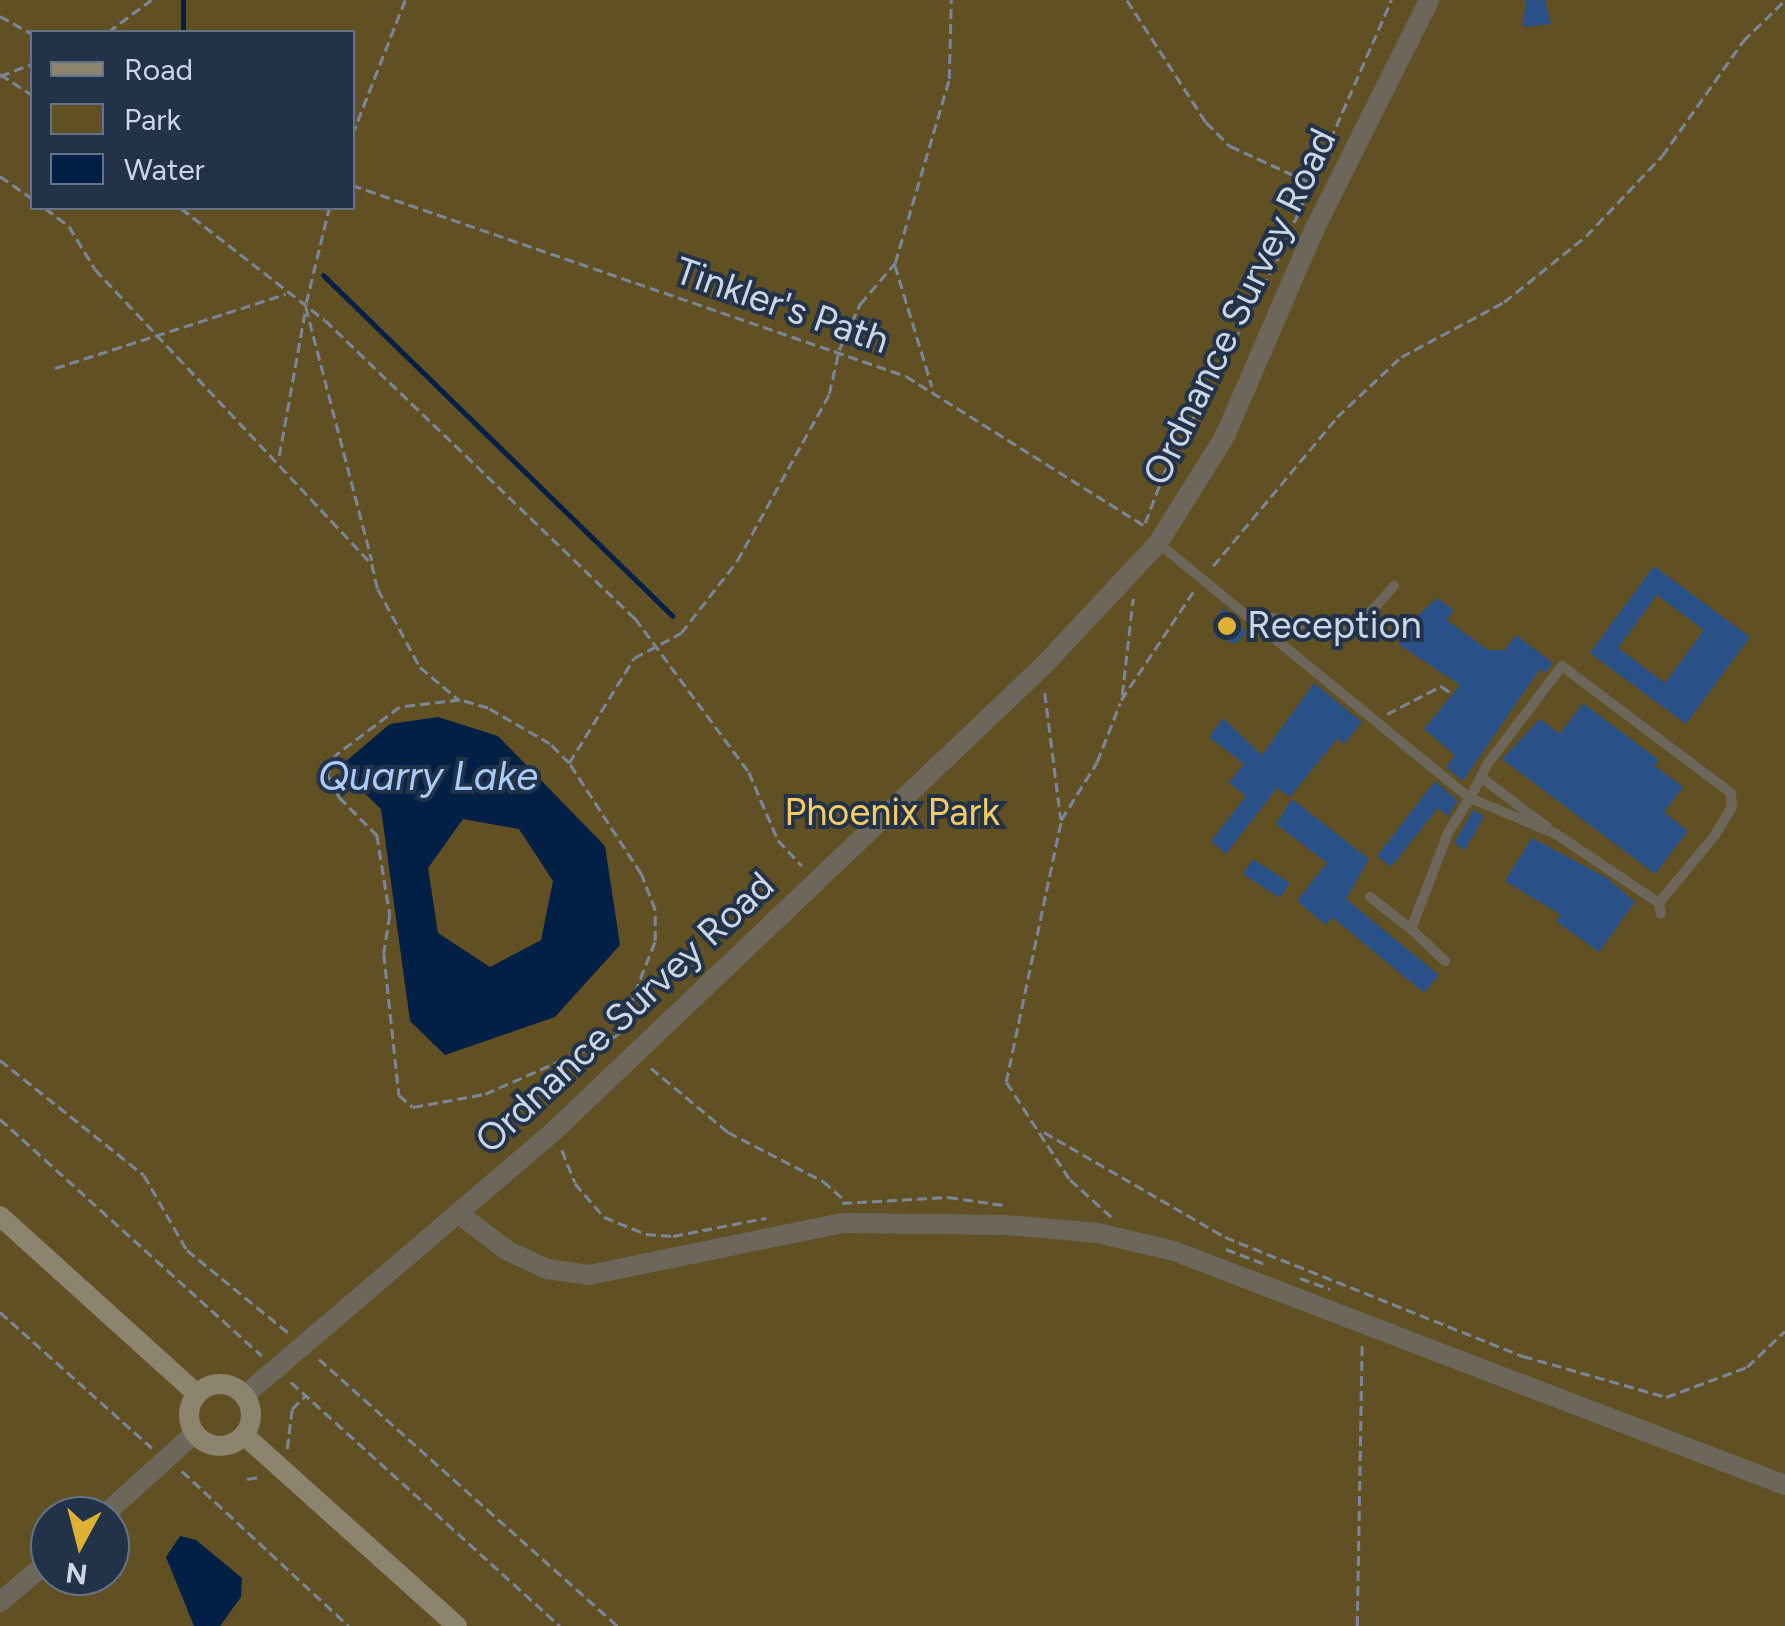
<!DOCTYPE html>
<style>
body{margin:0}
#map{position:relative;width:1785px;height:1626px;overflow:hidden;background:#223248;font-family:Figtree,sans-serif}
div>[style]{position:absolute}
.green>*{inset:0;background:#615023}
.water>*{inset:0;background:#021f46}
.stream>*{height:5px;margin:-2.5px;padding:0 2.5px;transform-origin:2.5px;border-radius:2.5px;background:#021f46}
.building>*{inset:0;background:#295187}
.path>*{height:2.5px;margin-top:-1.25px;transform-origin:0;background:repeating-linear-gradient(90deg,#7b8799 0 10px,transparent 0 15px)}
.lane>*{height:10px;margin:-5px;padding:0 5px;transform-origin:5px;border-radius:5px;background:#6c675a}
.street>*{height:20px;margin:-10px;padding:0 10px;transform-origin:10px;border-radius:10px;background:#6c675a}
.secondary>*{height:20px;margin:-10px;padding:0 10px;transform-origin:10px;border-radius:10px;background:#8d8470}
.secondary>.ring{margin:-10px;padding:0;box-sizing:content-box;background:none;border:20px solid #8d8470;border-radius:50%}
.dots>*{width:28px;height:28px;translate:-50% -50%;box-sizing:border-box;border:5px solid #223248;border-radius:50%}
span{translate:-50% -50%;white-space:nowrap;text-align:center;line-height:1.15;-webkit-text-stroke:8px #223248;paint-order:stroke}
.street-label{font-size:38px;color:#cbd5e3}
.poi-label{font-size:38px;color:#cbd5e3}
.left{translate:0 -50%;text-align:left}
.park-label{font-size:38px;color:#f5cc63}
.water-label{font-size:40px;color:#a9ccfd;font-style:italic}
.legend{position:absolute;left:30px;top:30px;width:325px;height:180px;box-sizing:border-box;background:#223248;border:2px solid #667386;margin:0;padding:12px 18px;list-style:none;font-size:30px;color:#cbd5e3}
.legend li{display:flex;align-items:center;gap:20px;height:50px}
.legend b{width:50px;border:2px solid #667386}
.north{position:absolute;left:30px;top:1496px;width:100px;height:100px;box-sizing:border-box;background:#223248;border:2px solid #667386;border-radius:50%;rotate:187deg;font-size:28px;font-weight:700;line-height:40px;text-align:center;color:#cbd5e3}
.north::after{content:'';display:block;margin:auto;width:35px;height:45px;background:#deb133;clip-path:polygon(50% 0,100% 100%,50% 72%,0 100%)}
</style>
<div id="map">
<div class="green">
<i style="clip-path:polygon(evenodd,0 0,1785px 0,1785px 1626px,0 1626px,0 0,32px 32px,352px 32px,352px 208px,32px 208px,32px 32px,0 0,50px 1516px,110px 1516px,110px 1576px,50px 1576px,50px 1516px)"></i>
</div>
<div class="water">
<i style="clip-path:polygon(evenodd,438px 717px,498px 736px,605px 846px,620px 945px,555px 1017px,445px 1055px,410px 1021px,381px 809px,338px 768px,390px 724px,438px 717px,463px 819px,519px 829px,553px 881px,541px 940px,490px 967px,438px 933px,428px 868px,463px 819px)"></i>
<i style="clip-path:polygon(180px 1536px,196px 1540px,242px 1578px,241px 1597px,220px 1626px,194px 1626px,166px 1557px)"></i>
</div>
<div class="stream">
<i style="left:183px;top:32px;width:32px;rotate:-90deg"></i>
<i style="left:323px;top:275px;width:488px;rotate:44.3deg"></i>
</div>
<div class="building">
<i style="clip-path:polygon(1526px 0,1545px 0,1551px 24px,1523px 27px)"></i>
<i style="clip-path:polygon(evenodd,1654px 566px,1750px 637px,1686px 724px,1590px 653px,1654px 566px,1657px 595px,1704px 630px,1665px 683px,1618px 648px,1657px 595px)"></i>
<i style="clip-path:polygon(1437px 598px,1454px 610px,1447px 620px,1488px 650px,1505px 650px,1516px 635px,1553px 663px,1545px 673px,1540px 669px,1463px 781px,1446px 767px,1455px 755px,1424px 729px,1460px 685px,1398px 644px,1407px 632px,1397px 624px,1405px 613px,1414px 619px)"></i>
<i style="clip-path:polygon(1224px 608px,1246px 633px,1236px 644px,1215px 637px,1220px 631px,1212px 624px)"></i>
<i style="clip-path:polygon(1314px 683px,1362px 722px,1344px 744px,1337px 739px,1290px 797px,1277px 788px,1226px 854px,1211px 841px,1246px 796px,1229px 783px,1244px 764px,1209px 737px,1223px 718px,1262px 755px)"></i>
<i style="clip-path:polygon(1583px 703px,1659px 760px,1655px 766px,1683px 787px,1664px 812px,1688px 831px,1655px 874px,1502px 759px,1540px 719px,1560px 734px)"></i>
<i style="clip-path:polygon(1435px 781px,1458px 801px,1448px 816px,1438px 808px,1391px 867px,1377px 856px)"></i>
<i style="clip-path:polygon(1292px 799px,1369px 859px,1346px 899px,1439px 975px,1424px 993px,1332px 917px,1326px 925px,1297px 901px,1327px 863px,1276px 824px)"></i>
<i style="clip-path:polygon(1473px 810px,1484px 816px,1465px 850px,1454px 843px)"></i>
<i style="clip-path:polygon(1532px 838px,1607px 878px,1635px 902px,1599px 952px,1556px 921px,1561px 915px,1505px 881px)"></i>
<i style="clip-path:polygon(1253px 859px,1290px 883px,1280px 898px,1243px 874px)"></i>
</div>
<div class="path">
<i style="left:1127px;top:0;width:145px;rotate:57.1deg"></i>
<i style="left:1206px;top:122px;width:34px;rotate:45deg"></i>
<i style="left:1230px;top:146px;width:87px;rotate:24.5deg"></i>
<i style="left:0;top:16px;width:37px;rotate:29deg"></i>
<i style="left:108px;top:32px;width:54px;rotate:-36.7deg"></i>
<i style="left:0;top:74px;width:38px;rotate:33deg"></i>
<i style="left:0;top:76px;width:34px;rotate:-21deg"></i>
<i style="left:352px;top:135px;width:145px;rotate:-68.6deg"></i>
<i style="left:0;top:176px;width:39px;rotate:35deg"></i>
<i style="left:352px;top:185px;width:586px;rotate:19.02deg"></i>
<i style="left:906px;top:376px;width:282px;rotate:32.1deg"></i>
<i style="left:45px;top:208px;width:30px;rotate:37deg"></i>
<i style="left:69px;top:226px;width:50px;rotate:58.8deg"></i>
<i style="left:95px;top:269px;width:405px;rotate:46.8deg"></i>
<i style="left:372px;top:564px;width:26px;rotate:77deg"></i>
<i style="left:378px;top:589px;width:89px;rotate:61.7deg"></i>
<i style="left:420px;top:667px;width:50px;rotate:40.1deg"></i>
<i style="left:181px;top:208px;width:182px;rotate:37.9deg"></i>
<i style="left:325px;top:320px;width:430px;rotate:43.9deg"></i>
<i style="left:635px;top:618px;width:192px;rotate:53.5deg"></i>
<i style="left:749px;top:772px;width:74px;rotate:66.9deg"></i>
<i style="left:778px;top:840px;width:35px;rotate:47deg"></i>
<i style="left:895px;top:265px;width:127px;rotate:73deg"></i>
<i style="left:306px;top:303px;width:98px;rotate:-76.4deg"></i>
<i style="left:306px;top:307px;width:262px;rotate:75.4deg"></i>
<i style="left:55px;top:368px;width:242px;rotate:-17.8deg"></i>
<i style="left:279px;top:456px;width:147px;rotate:-79.8deg"></i>
<i style="left:1145px;top:523px;width:53px;rotate:-69.2deg"></i>
<i style="left:1164px;top:473px;width:252px;rotate:-62.1deg"></i>
<i style="left:1282px;top:250px;width:273px;rotate:-66.4deg"></i>
<i style="left:1213px;top:566px;width:194px;rotate:-50.2deg"></i>
<i style="left:1337px;top:417px;width:88px;rotate:-43.2deg"></i>
<i style="left:1401px;top:357px;width:117px;rotate:-28.1deg"></i>
<i style="left:1504px;top:302px;width:105px;rotate:-38.8deg"></i>
<i style="left:1586px;top:236px;width:110px;rotate:-46.5deg"></i>
<i style="left:1662px;top:156px;width:141px;rotate:-54.8deg"></i>
<i style="left:1743px;top:41px;width:59px;rotate:-44.3deg"></i>
<i style="left:1045px;top:693px;width:127px;rotate:82.8deg"></i>
<i style="left:1122px;top:695px;width:97px;rotate:-83.5deg"></i>
<i style="left:1121px;top:700px;width:130px;rotate:-56.3deg"></i>
<i style="left:1387px;top:714px;width:61px;rotate:-27.4deg"></i>
<i style="left:1441px;top:686px;width:14px;rotate:34deg"></i>
<i style="left:569px;top:763px;width:27px;rotate:-135deg"></i>
<i style="left:550px;top:744px;width:72px;rotate:-149.9deg"></i>
<i style="left:488px;top:708px;width:29px;rotate:-164deg"></i>
<i style="left:460px;top:700px;width:60px;rotate:173.3deg"></i>
<i style="left:400px;top:707px;width:80px;rotate:143.1deg"></i>
<i style="left:336px;top:755px;width:22px;rotate:112deg"></i>
<i style="left:328px;top:775px;width:25px;rotate:63deg"></i>
<i style="left:339px;top:797px;width:54px;rotate:45deg"></i>
<i style="left:377px;top:835px;width:81px;rotate:80.8deg"></i>
<i style="left:390px;top:915px;width:39px;rotate:99deg"></i>
<i style="left:384px;top:954px;width:142px;rotate:83.9deg"></i>
<i style="left:399px;top:1095px;width:18px;rotate:41deg"></i>
<i style="left:413px;top:1107px;width:73px;rotate:-10.2deg"></i>
<i style="left:485px;top:1094px;width:145px;rotate:-23.9deg"></i>
<i style="left:618px;top:1035px;width:101px;rotate:-68.5deg"></i>
<i style="left:655px;top:941px;width:31px;rotate:-90deg"></i>
<i style="left:655px;top:910px;width:39px;rotate:-111deg"></i>
<i style="left:641px;top:874px;width:132px;rotate:-123deg"></i>
<i style="left:569px;top:763px;width:123px;rotate:-58.2deg"></i>
<i style="left:634px;top:658px;width:53px;rotate:-28deg"></i>
<i style="left:681px;top:633px;width:91px;rotate:-52.1deg"></i>
<i style="left:737px;top:561px;width:191px;rotate:-61.1deg"></i>
<i style="left:829px;top:394px;width:45px;rotate:-77.2deg"></i>
<i style="left:839px;top:350px;width:51px;rotate:-65.5deg"></i>
<i style="left:860px;top:304px;width:54px;rotate:-49.5deg"></i>
<i style="left:895px;top:263px;width:192px;rotate:-73.6deg"></i>
<i style="left:949px;top:79px;width:79px;rotate:-88.5deg"></i>
<i style="left:0;top:1060px;width:184px;rotate:38.6deg"></i>
<i style="left:144px;top:1175px;width:86px;rotate:60.2deg"></i>
<i style="left:187px;top:1250px;width:133px;rotate:39.2deg"></i>
<i style="left:651px;top:1068px;width:100px;rotate:39.7deg"></i>
<i style="left:728px;top:1132px;width:107px;rotate:27.3deg"></i>
<i style="left:823px;top:1181px;width:30px;rotate:41deg"></i>
<i style="left:0;top:1119px;width:353px;rotate:42.1deg"></i>
<i style="left:1044px;top:1132px;width:209px;rotate:30.1deg"></i>
<i style="left:1225px;top:1237px;width:321px;rotate:21.8deg"></i>
<i style="left:1523px;top:1356px;width:149px;rotate:16deg"></i>
<i style="left:1666px;top:1397px;width:86px;rotate:-20.3deg"></i>
<i style="left:1747px;top:1367px;width:52px;rotate:-43.5deg"></i>
<i style="left:562px;top:1150px;width:35px;rotate:68deg"></i>
<i style="left:575px;top:1183px;width:45px;rotate:49.5deg"></i>
<i style="left:604px;top:1217px;width:45px;rotate:22deg"></i>
<i style="left:646px;top:1234px;width:27px;rotate:4deg"></i>
<i style="left:673px;top:1236px;width:95px;rotate:-11deg"></i>
<i style="left:842px;top:1203px;width:106px;rotate:-3.2deg"></i>
<i style="left:948px;top:1197px;width:56px;rotate:8.3deg"></i>
<i style="left:1111px;top:1217px;width:57px;rotate:-137.9deg"></i>
<i style="left:1069px;top:1179px;width:116px;rotate:-123deg"></i>
<i style="left:1006px;top:1082px;width:268px;rotate:-78.1deg"></i>
<i style="left:1061px;top:820px;width:68px;rotate:-58.2deg"></i>
<i style="left:1097px;top:762px;width:63px;rotate:-68.7deg"></i>
<i style="left:1226px;top:1249px;width:42px;rotate:21deg"></i>
<i style="left:1300px;top:1278px;width:32px;rotate:20deg"></i>
<i style="left:0;top:1312px;width:204px;rotate:41.8deg"></i>
<i style="left:319px;top:1359px;width:401px;rotate:41.8deg"></i>
<i style="left:291px;top:1382px;width:363px;rotate:42.2deg"></i>
<i style="left:287px;top:1449px;width:40px;rotate:-82.9deg"></i>
<i style="left:292px;top:1409px;width:20px;rotate:-45deg"></i>
<i style="left:182px;top:1471px;width:228px;rotate:42.9deg"></i>
<i style="left:247px;top:1479px;width:13px;rotate:-9deg"></i>
<i style="left:1357px;top:1626px;width:283px;rotate:-89deg"></i>
</div>
<div class="lane">
<i style="left:1158px;top:543px;width:403px;rotate:39.3deg"></i>
<i style="left:1470px;top:798px;width:41px;rotate:122.2deg"></i>
<i style="left:1448px;top:833px;width:103px;rotate:111.1deg"></i>
<i style="left:1411px;top:929px;width:47px;rotate:43.3deg"></i>
<i style="left:1247px;top:613px;width:107px;rotate:10.8deg"></i>
<i style="left:1352px;top:633px;width:63px;rotate:-48.2deg"></i>
<i style="left:1482px;top:778px;width:81px;rotate:37deg"></i>
<i style="left:1370px;top:897px;width:52px;rotate:38deg"></i>
<i style="left:1659px;top:903px;width:88px;rotate:-50.5deg"></i>
<i style="left:1715px;top:835px;width:33px;rotate:-59deg"></i>
<i style="left:1732px;top:807px;width:14px;rotate:-94deg"></i>
<i style="left:1731px;top:793px;width:211px;rotate:-143.1deg"></i>
<i style="left:1562px;top:666px;width:122px;rotate:127.3deg"></i>
<i style="left:1488px;top:763px;width:39px;rotate:117deg"></i>
<i style="left:1470px;top:798px;width:93px;rotate:22.7deg"></i>
<i style="left:1556px;top:834px;width:124px;rotate:33.8deg"></i>
<i style="left:1659px;top:903px;width:11px;rotate:80deg"></i>
</div>
<div class="street">
<i style="left:459px;top:1214px;width:61px;rotate:37.1deg"></i>
<i style="left:508px;top:1251px;width:43px;rotate:24.8deg"></i>
<i style="left:547px;top:1269px;width:42px;rotate:8.1deg"></i>
<i style="left:589px;top:1275px;width:258px;rotate:-11.6deg"></i>
<i style="left:842px;top:1223px;width:165px;rotate:0.7deg"></i>
<i style="left:1007px;top:1225px;width:91px;rotate:5deg"></i>
<i style="left:1098px;top:1233px;width:78px;rotate:13.3deg"></i>
<i style="left:1174px;top:1251px;width:654px;rotate:20.96deg"></i>
<i style="left:245px;top:1395px;width:408px;rotate:-40.5deg"></i>
<i style="left:555px;top:1130px;width:675px;rotate:-43.56deg"></i>
<i style="left:1044px;top:665px;width:167px;rotate:-46.9deg"></i>
<i style="left:1158px;top:543px;width:126px;rotate:-57.9deg"></i>
<i style="left:1225px;top:436px;width:229px;rotate:-66.6deg"></i>
<i style="left:1316px;top:226px;width:253px;rotate:-63.4deg"></i>
<i style="left:103px;top:1516px;width:124px;rotate:-42.1deg"></i>
<i style="left:0;top:1602px;width:65px;rotate:-40deg"></i>
</div>
<div class="secondary">
<i style="left:0;top:1216px;width:266px;rotate:42.1deg"></i>
<i class="ring" style="left:189px;top:1384px;width:42px;height:42px"></i>
<i style="left:244px;top:1435px;width:286px;rotate:41.9deg"></i>
</div>
<div class="dots">
<i style="left:1227px;top:626px;background:#deb133"></i>
</div>
<div class="street-label">
<span style="left:782px;top:306px;rotate:19deg">Tinkler's Path</span>
<span style="left:1240px;top:307px;rotate:-64deg">Ordnance Survey Road</span>
<span style="left:625px;top:1013px;rotate:-43deg">Ordnance Survey Road</span>
</div>
<div class="poi-label">
<span class="left" style="left:1247px;top:626px">Reception</span>
</div>
<div class="park-label">
<span style="left:892px;top:813px">Phoenix Park</span>
</div>
<div class="water-label">
<span style="left:428px;top:776px">Quarry Lake</span>
</div>
<ul class="legend">
<li><b style="height:12px;background:#8d8470"></b>Road</li>
<li><b style="height:28px;background:#615023"></b>Park</li>
<li><b style="height:28px;background:#021f46"></b>Water</li>
</ul>
<div class="north">N</div>
</div>
